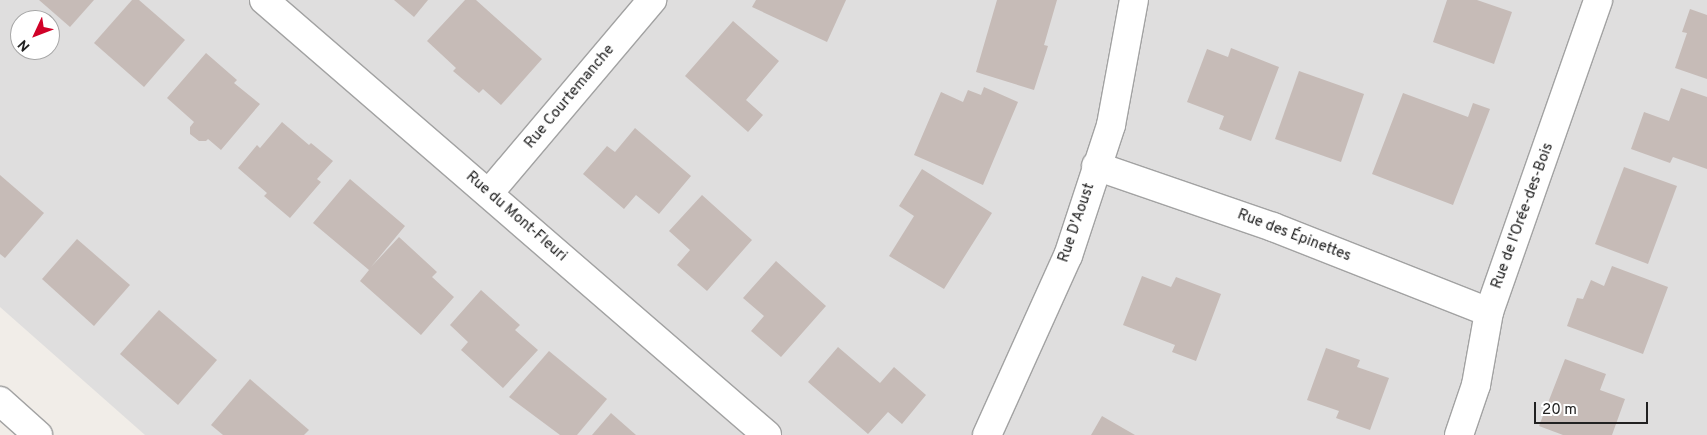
<!DOCTYPE html>
<meta charset="utf-8">
<style>
body{margin:0}
#map{position:relative;width:1707px;height:435px;overflow:hidden;background:#f1ede8;font-family:Overpass,sans-serif}
div>[style]{position:absolute}
.residential>*{inset:0;background:#dfdede}
.building>*{inset:0;background:#c6bbb7}
.roads{filter:drop-shadow(1px 0 #a2a2a2) drop-shadow(-1px 0 #a2a2a2) drop-shadow(0 1px #a2a2a2) drop-shadow(0 -1px #a2a2a2)}
.minor>*{height:28px;margin:-14px;padding:0 14px;transform-origin:14px;border-radius:14px;background:#fff}
span{translate:-50% -50%;white-space:nowrap;text-align:center;line-height:1.15;-webkit-text-stroke:5px #fff;paint-order:stroke}
.street-label{font-size:15px;color:#212121}
.north{position:absolute;left:10px;top:10px;width:50px;height:50px;box-sizing:border-box;background:#fff;border:1px solid #a6a6a6;border-radius:50%;rotate:227deg;font-size:14px;font-weight:700;line-height:20px;text-align:center;color:#212121}
.north::after{content:'';display:block;margin:auto;width:18px;height:22px;background:#d00228;clip-path:polygon(50% 0,100% 100%,50% 72%,0 100%)}
.scale{position:absolute;left:1534px;top:402px;width:114px;height:22px;box-sizing:border-box;border:2px solid #212121;border-top:0;padding-left:6px;font-size:15px;line-height:18px;white-space:nowrap;color:#212121;-webkit-text-stroke:4px #fff;paint-order:stroke}
</style>
<div id="map">
<div class="residential">
<i style="clip-path:polygon(evenodd,0 0,1707px 0,1707px 435px,145px 435px,0 307px,0 0,20px 20px,50px 20px,50px 50px,20px 50px,20px 20px)"></i>
</div>
<div class="building">
<i style="clip-path:polygon(39px 0,94px 0,70px 27px)"></i>
<i style="clip-path:polygon(132px 0,139px 0,185px 40px,144px 87px,94px 43px)"></i>
<i style="clip-path:polygon(394px 0,428px 0,414px 17px)"></i>
<i style="clip-path:polygon(465px 0,476px 0,542px 59px,501px 105px,483px 89px,479px 93px,453px 71px,456px 68px,427px 41px)"></i>
<i style="clip-path:polygon(756px 0,846px 0,827px 42px,752px 7px)"></i>
<i style="clip-path:polygon(997px 0,1057px 0,1044px 45px,1048px 46px,1034px 90px,976px 72px)"></i>
<i style="clip-path:polygon(1447px 0,1477px 0,1512px 12px,1494px 64px,1433px 42px)"></i>
<i style="clip-path:polygon(1690px 9px,1707px 15px,1707px 79px,1675px 68px,1687px 33px,1682px 32px)"></i>
<i style="clip-path:polygon(733px 21px,779px 61px,746px 100px,763px 115px,748px 132px,685px 76px)"></i>
<i style="clip-path:polygon(1231px 48px,1279px 67px,1251px 141px,1219px 129px,1224px 116px,1187px 102px,1207px 49px,1228px 57px)"></i>
<i style="clip-path:polygon(206px 53px,237px 80px,234px 83px,260px 104px,221px 150px,208px 139px,206px 141px,199px 141px,190px 134px,190px 127px,194px 122px,167px 98px)"></i>
<i style="clip-path:polygon(1299px 71px,1364px 94px,1341px 162px,1275px 139px)"></i>
<i style="clip-path:polygon(984px 87px,1018px 102px,983px 185px,914px 155px,941px 92px,963px 102px,968px 90px,981px 95px)"></i>
<i style="clip-path:polygon(1681px 88px,1707px 97px,1707px 169px,1673px 157px,1670px 163px,1631px 149px,1644px 112px,1669px 121px)"></i>
<i style="clip-path:polygon(1403px 93px,1468px 117px,1473px 103px,1490px 109px,1453px 205px,1372px 174px)"></i>
<i style="clip-path:polygon(282px 122px,309px 145px,311px 143px,333px 161px,317px 179px,321px 182px,290px 218px,264px 196px,267px 193px,238px 168px,257px 145px,260px 148px)"></i>
<i style="clip-path:polygon(635px 128px,691px 176px,659px 214px,636px 195px,624px 209px,583px 174px,607px 146px,615px 152px)"></i>
<i style="clip-path:polygon(1624px 167px,1677px 186px,1648px 264px,1595px 244px)"></i>
<i style="clip-path:polygon(922px 169px,992px 213px,944px 289px,889px 256px,914px 216px,899px 206px)"></i>
<i style="clip-path:polygon(0 175px,44px 213px,5px 258px,0 254px)"></i>
<i style="clip-path:polygon(350px 179px,405px 226px,371px 267px,399px 237px,437px 272px,432px 277px,454px 297px,421px 335px,360px 281px,369px 270px,313px 223px)"></i>
<i style="clip-path:polygon(702px 195px,752px 240px,707px 291px,677px 265px,690px 250px,669px 231px)"></i>
<i style="clip-path:polygon(77px 239px,130px 285px,94px 326px,42px 279px)"></i>
<i style="clip-path:polygon(776px 261px,826px 306px,781px 357px,751px 331px,764px 316px,743px 298px)"></i>
<i style="clip-path:polygon(1612px 266px,1668px 287px,1643px 354px,1567px 326px,1577px 298px,1583px 299px,1591px 280px,1604px 286px)"></i>
<i style="clip-path:polygon(1142px 276px,1171px 287px,1176px 277px,1221px 294px,1196px 361px,1172px 352px,1175px 345px,1123px 325px)"></i>
<i style="clip-path:polygon(481px 290px,520px 325px,515px 330px,538px 350px,503px 388px,461px 350px,468px 342px,450px 325px)"></i>
<i style="clip-path:polygon(159px 310px,217px 360px,178px 405px,120px 354px)"></i>
<i style="clip-path:polygon(838px 347px,880px 383px,894px 367px,926px 395px,902px 424px,888px 412px,868px 434px,808px 382px)"></i>
<i style="clip-path:polygon(1326px 348px,1360px 360px,1357px 367px,1389px 378px,1370px 430px,1336px 418px,1339px 411px,1307px 400px)"></i>
<i style="clip-path:polygon(549px 351px,607px 399px,577px 435px,560px 435px,509px 397px)"></i>
<i style="clip-path:polygon(1565px 359px,1606px 374px,1600px 390px,1625px 399px,1612px 435px,1563px 435px,1539px 426px)"></i>
<i style="clip-path:polygon(250px 379px,309px 430px,304px 435px,223px 435px,211px 425px)"></i>
<i style="clip-path:polygon(611px 413px,636px 435px,592px 435px)"></i>
<i style="clip-path:polygon(1102px 416px,1135px 435px,1091px 435px)"></i>
</div>
<div class="roads">
<div class="minor">
<i style="left:264px;top:0;width:665px;rotate:40.85deg"></i>
<i style="left:1096px;top:166px;width:187px;rotate:19deg"></i>
<i style="left:1273px;top:227px;width:232px;rotate:21.5deg"></i>
<i style="left:489px;top:193px;width:253px;rotate:-49.8deg"></i>
<i style="left:0;top:401px;width:51px;rotate:41.8deg"></i>
<i style="left:987px;top:435px;width:196px;rotate:-65.7deg"></i>
<i style="left:1068px;top:256px;width:138px;rotate:-71.8deg"></i>
<i style="left:1111px;top:125px;width:127px;rotate:-79.6deg"></i>
<i style="left:1459px;top:435px;width:53px;rotate:-71.2deg"></i>
<i style="left:1476px;top:385px;width:74px;rotate:-79.9deg"></i>
<i style="left:1489px;top:312px;width:330px;rotate:-70.7deg"></i>
</div>
</div>
<div class="street-label">
<span style="left:570px;top:97px;rotate:-50deg">Rue Courtemanche</span>
<span style="left:1523px;top:216px;rotate:-70deg">Rue de l'Orée-des-Bois</span>
<span style="left:516px;top:217px;rotate:41deg">Rue du Mont-Fleuri</span>
<span style="left:1077px;top:223px;rotate:-71deg">Rue D'Aoust</span>
<span style="left:1294px;top:236px;rotate:21deg">Rue des Épinettes</span>
</div>
<div class="north">N</div>
<div class="scale">20 m</div>
</div>
